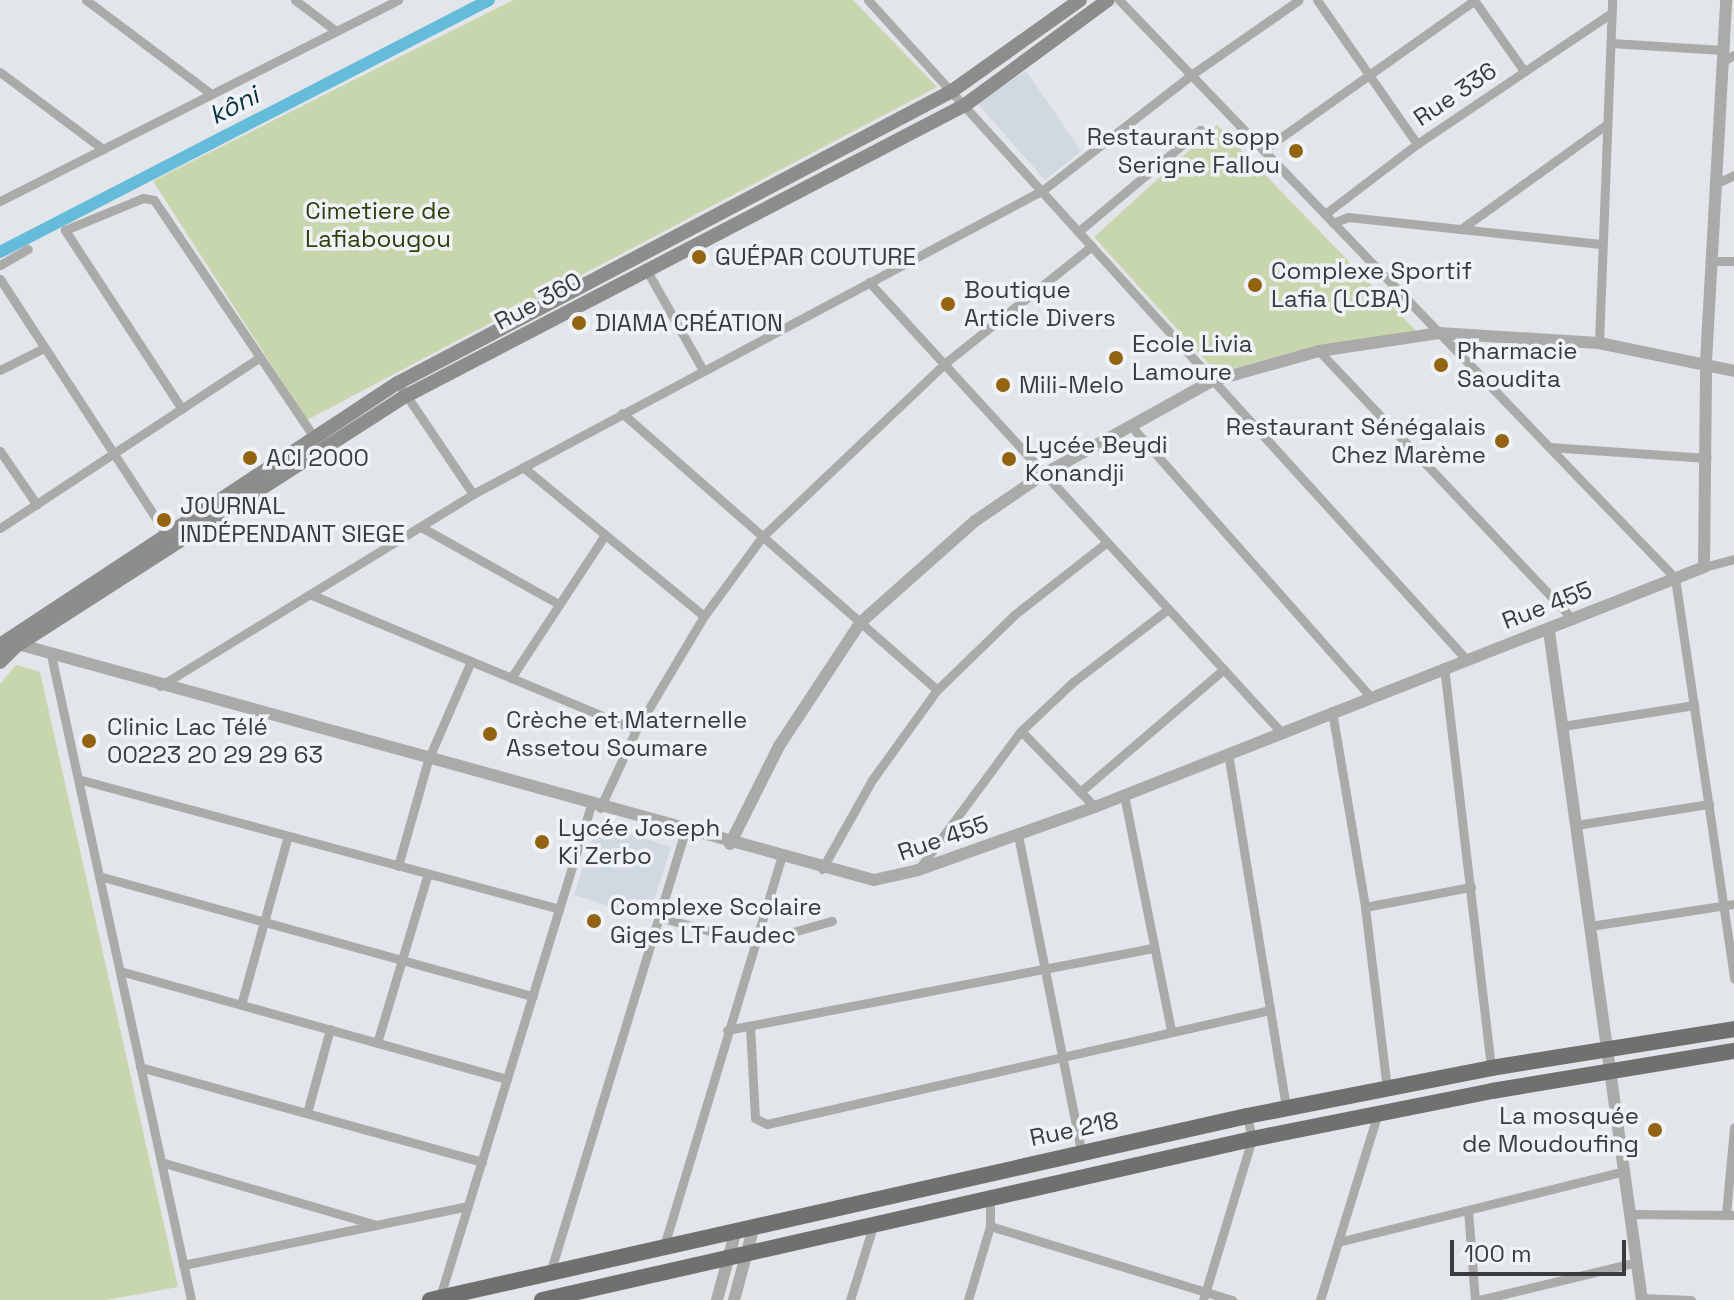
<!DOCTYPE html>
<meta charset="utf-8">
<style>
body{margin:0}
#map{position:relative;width:1734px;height:1300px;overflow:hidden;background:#e2e5e9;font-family:"Space Grotesk",sans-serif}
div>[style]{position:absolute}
.built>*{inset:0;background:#d0d8e1}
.green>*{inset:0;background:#c8d6ad}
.canal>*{height:12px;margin:-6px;padding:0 6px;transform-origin:6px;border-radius:6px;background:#65bcda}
.minor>*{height:9px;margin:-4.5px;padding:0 4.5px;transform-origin:4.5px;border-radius:4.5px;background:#aaaba9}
.tertiary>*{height:12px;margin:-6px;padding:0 6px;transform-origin:6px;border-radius:6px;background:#aaaba9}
.secondary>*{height:14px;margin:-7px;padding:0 7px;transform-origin:7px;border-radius:7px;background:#8d8e8c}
.trunk>*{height:16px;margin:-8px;padding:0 8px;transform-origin:8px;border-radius:8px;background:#70716e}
.dots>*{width:22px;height:22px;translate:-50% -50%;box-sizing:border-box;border:4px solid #eff3f7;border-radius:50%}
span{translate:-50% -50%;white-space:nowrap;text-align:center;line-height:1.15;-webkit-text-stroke:7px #eff3f7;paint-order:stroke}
.street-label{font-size:24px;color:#3a3b3d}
.poi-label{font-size:24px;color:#3a3b3d}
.right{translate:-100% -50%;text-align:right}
.left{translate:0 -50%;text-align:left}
.park-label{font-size:24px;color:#323e0a}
.water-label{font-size:26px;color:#06313e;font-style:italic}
.scale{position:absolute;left:1450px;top:1240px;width:176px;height:36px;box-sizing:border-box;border:4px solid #3a3b3d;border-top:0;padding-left:10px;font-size:24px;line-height:28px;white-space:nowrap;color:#3a3b3d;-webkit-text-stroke:6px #eff3f7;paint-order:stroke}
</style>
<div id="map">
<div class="built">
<i style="clip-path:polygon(1026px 71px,1081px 151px,1045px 180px,977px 103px)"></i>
<i style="clip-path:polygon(597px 824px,671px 847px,648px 918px,574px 895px)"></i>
</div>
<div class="green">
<i style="clip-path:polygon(513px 0,853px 0,937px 87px,307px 420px,153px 181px)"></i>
<i style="clip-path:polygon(1217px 125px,1418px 333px,1315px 346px,1217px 373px,1094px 237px)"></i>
<i style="clip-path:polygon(16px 665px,40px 672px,178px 1287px,106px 1300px,0 1300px,0 684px)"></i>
</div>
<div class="canal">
<i style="left:0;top:252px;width:550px;rotate:-27.26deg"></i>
</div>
<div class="minor">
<i style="left:86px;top:0;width:156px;rotate:36.9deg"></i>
<i style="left:295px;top:0;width:51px;rotate:37.1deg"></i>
<i style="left:868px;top:0;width:888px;rotate:47.78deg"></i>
<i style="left:1119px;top:0;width:802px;rotate:46.11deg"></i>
<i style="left:1675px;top:578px;width:405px;rotate:81.6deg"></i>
<i style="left:1317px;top:0;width:175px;rotate:55.2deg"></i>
<i style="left:1474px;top:0;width:87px;rotate:54.8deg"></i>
<i style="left:1611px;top:43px;width:112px;rotate:3.6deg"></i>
<i style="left:1723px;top:61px;width:13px;rotate:-29deg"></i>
<i style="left:0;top:72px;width:129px;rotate:36.8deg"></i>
<i style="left:1263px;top:150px;width:260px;rotate:-35.3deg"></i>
<i style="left:1717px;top:183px;width:19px;rotate:-25deg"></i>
<i style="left:0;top:201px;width:446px;rotate:-26.8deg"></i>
<i style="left:1325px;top:214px;width:116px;rotate:-37.3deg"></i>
<i style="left:1417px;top:144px;width:234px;rotate:-34deg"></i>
<i style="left:1333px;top:223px;width:16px;rotate:-22deg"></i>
<i style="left:1348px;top:217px;width:254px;rotate:6.1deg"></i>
<i style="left:1461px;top:229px;width:180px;rotate:-35.7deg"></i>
<i style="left:1079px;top:231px;width:158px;rotate:-39.9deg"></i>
<i style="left:1713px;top:261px;width:21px"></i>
<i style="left:0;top:265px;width:32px;rotate:-30deg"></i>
<i style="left:646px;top:269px;width:116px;rotate:60.6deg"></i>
<i style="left:0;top:279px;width:304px;rotate:56.9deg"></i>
<i style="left:869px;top:282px;width:610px;rotate:47.52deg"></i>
<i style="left:1599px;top:343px;width:343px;rotate:-87.8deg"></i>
<i style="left:1319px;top:351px;width:370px;rotate:46.6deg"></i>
<i style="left:0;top:370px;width:49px;rotate:-26.6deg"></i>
<i style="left:398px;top:383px;width:134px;rotate:56deg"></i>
<i style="left:182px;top:409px;width:214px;rotate:-123.2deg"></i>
<i style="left:65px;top:230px;width:84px;rotate:-22.3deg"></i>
<i style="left:143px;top:198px;width:11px;rotate:10deg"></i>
<i style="left:154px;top:200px;width:285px;rotate:56deg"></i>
<i style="left:622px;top:413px;width:419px;rotate:41.3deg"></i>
<i style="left:1131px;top:426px;width:361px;rotate:48.5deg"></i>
<i style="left:1549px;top:447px;width:158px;rotate:4deg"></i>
<i style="left:0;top:451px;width:65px;rotate:55.6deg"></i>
<i style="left:523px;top:467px;width:234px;rotate:39.5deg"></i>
<i style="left:421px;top:527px;width:158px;rotate:29.2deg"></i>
<i style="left:0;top:528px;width:311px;rotate:-33.3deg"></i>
<i style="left:1704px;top:567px;width:31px;rotate:-15deg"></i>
<i style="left:312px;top:595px;width:351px;rotate:22.6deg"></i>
<i style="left:51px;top:655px;width:660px;rotate:77.75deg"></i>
<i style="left:1444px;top:667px;width:404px;rotate:83.3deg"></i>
<i style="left:511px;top:678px;width:171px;rotate:-56.7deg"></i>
<i style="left:160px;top:686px;width:367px;rotate:-31.5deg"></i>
<i style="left:473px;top:494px;width:646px;rotate:-28.07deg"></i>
<i style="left:1043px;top:190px;width:187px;rotate:-37.8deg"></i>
<i style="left:1191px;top:75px;width:131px;rotate:-34.8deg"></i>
<i style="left:1332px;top:711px;width:199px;rotate:80.4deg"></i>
<i style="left:1365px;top:907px;width:182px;rotate:83.1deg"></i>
<i style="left:1563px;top:726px;width:133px;rotate:-9.1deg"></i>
<i style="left:1021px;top:731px;width:106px;rotate:45.8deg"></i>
<i style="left:1228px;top:753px;width:360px;rotate:80.7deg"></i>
<i style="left:78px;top:779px;width:498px;rotate:15.1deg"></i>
<i style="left:1080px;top:792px;width:189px;rotate:-40.5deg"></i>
<i style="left:1124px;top:795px;width:241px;rotate:78.7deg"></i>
<i style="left:600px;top:808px;width:86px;rotate:-65.2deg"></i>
<i style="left:636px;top:730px;width:133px;rotate:-59.2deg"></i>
<i style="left:704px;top:616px;width:98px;rotate:-53.7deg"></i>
<i style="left:762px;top:537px;width:251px;rotate:-43.5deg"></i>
<i style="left:944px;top:364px;width:189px;rotate:-38.6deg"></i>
<i style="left:1576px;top:825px;width:135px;rotate:-9deg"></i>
<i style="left:1018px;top:835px;width:322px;rotate:78.7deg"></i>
<i style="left:398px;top:866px;width:110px;rotate:-74.2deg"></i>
<i style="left:428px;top:760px;width:108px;rotate:-66.5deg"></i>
<i style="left:822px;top:869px;width:102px;rotate:-60.7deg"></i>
<i style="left:872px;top:780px;width:111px;rotate:-54.2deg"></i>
<i style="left:937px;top:690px;width:107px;rotate:-44.2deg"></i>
<i style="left:1014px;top:615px;width:118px;rotate:-38.1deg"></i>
<i style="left:918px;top:870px;width:173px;rotate:-53.5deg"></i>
<i style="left:1021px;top:731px;width:71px;rotate:-43.3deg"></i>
<i style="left:1073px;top:682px;width:120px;rotate:-37.5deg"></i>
<i style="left:99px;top:876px;width:450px;rotate:15.5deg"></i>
<i style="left:1365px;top:907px;width:108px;rotate:-10.7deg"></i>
<i style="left:659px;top:917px;width:98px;rotate:15.3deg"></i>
<i style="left:754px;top:943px;width:81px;rotate:-15.8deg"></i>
<i style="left:1590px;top:926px;width:146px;rotate:-8.7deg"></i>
<i style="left:120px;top:971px;width:402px;rotate:15.6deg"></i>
<i style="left:241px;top:1005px;width:175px;rotate:-74.5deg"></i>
<i style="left:750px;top:1026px;width:92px;rotate:86.9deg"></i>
<i style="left:755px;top:1118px;width:13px;rotate:27deg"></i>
<i style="left:767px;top:1124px;width:516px;rotate:-12.77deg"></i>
<i style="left:727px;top:1030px;width:435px;rotate:-10.9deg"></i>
<i style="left:377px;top:1043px;width:177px;rotate:-73.3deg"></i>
<i style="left:140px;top:1067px;width:355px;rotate:15.5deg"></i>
<i style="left:307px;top:1113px;width:87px;rotate:-74.7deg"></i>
<i style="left:161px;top:1162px;width:221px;rotate:16.3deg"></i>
<i style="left:1468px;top:1210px;width:90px;rotate:85.6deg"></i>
<i style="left:1630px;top:1214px;width:104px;rotate:0.6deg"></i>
<i style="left:1726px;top:1214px;width:87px;rotate:-84.7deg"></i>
<i style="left:990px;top:1226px;width:253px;rotate:17deg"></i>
<i style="left:1338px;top:1242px;width:295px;rotate:-13.9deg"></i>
<i style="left:664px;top:1246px;width:405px;rotate:-73.2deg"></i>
<i style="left:183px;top:1265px;width:291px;rotate:-11.7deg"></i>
<i style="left:550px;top:1273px;width:462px;rotate:-73deg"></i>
<i style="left:1642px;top:1298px;width:49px;rotate:2.3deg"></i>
<i style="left:439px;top:1300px;width:518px;rotate:-72.93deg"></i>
<i style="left:850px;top:1300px;width:81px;rotate:-72.7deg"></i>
<i style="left:968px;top:1300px;width:77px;rotate:-73.4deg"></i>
<i style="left:990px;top:1226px;width:31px;rotate:-90deg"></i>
<i style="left:1203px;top:1300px;width:168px;rotate:-73.1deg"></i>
<i style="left:1252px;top:1139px;width:24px;rotate:-102deg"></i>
<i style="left:1320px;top:1300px;width:196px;rotate:-72.8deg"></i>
<i style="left:1479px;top:1300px;width:163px;rotate:-13.5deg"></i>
</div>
<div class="tertiary">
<i style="left:1549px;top:631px;width:675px;rotate:82.09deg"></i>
<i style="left:14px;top:643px;width:892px;rotate:15.41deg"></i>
<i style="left:874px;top:880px;width:45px;rotate:-12.8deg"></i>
<i style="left:918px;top:870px;width:188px;rotate:-19.6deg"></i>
<i style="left:1095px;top:807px;width:655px;rotate:-21.51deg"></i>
<i style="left:1704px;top:567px;width:205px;rotate:-89.4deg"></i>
<i style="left:1706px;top:362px;width:363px;rotate:-86.8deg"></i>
<i style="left:730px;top:844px;width:110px;rotate:-63.4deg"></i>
<i style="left:779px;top:746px;width:147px;rotate:-56.6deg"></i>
<i style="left:860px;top:623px;width:154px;rotate:-41.6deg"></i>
<i style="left:975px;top:521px;width:83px;rotate:-34.3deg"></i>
<i style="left:1044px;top:474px;width:192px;rotate:-29deg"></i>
<i style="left:1212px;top:381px;width:111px;rotate:-15.7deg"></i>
<i style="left:1319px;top:351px;width:121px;rotate:-8.5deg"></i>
<i style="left:1439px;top:333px;width:160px;rotate:3.6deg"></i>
<i style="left:1599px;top:343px;width:138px;rotate:11.7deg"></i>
<i style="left:717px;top:1300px;width:73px;rotate:-74.8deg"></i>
<i style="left:734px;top:1300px;width:77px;rotate:-74.9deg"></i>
</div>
<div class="secondary">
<i style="left:0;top:645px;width:476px;rotate:-33.4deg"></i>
<i style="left:398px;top:383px;width:626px;rotate:-27.79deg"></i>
<i style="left:952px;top:91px;width:157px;rotate:-35.4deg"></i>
<i style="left:0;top:662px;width:23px;rotate:-45deg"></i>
<i style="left:16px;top:646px;width:463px;rotate:-32.7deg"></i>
<i style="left:406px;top:396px;width:630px;rotate:-27.5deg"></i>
<i style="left:965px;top:105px;width:177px;rotate:-36.3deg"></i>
</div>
<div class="trunk">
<i style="left:430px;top:1300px;width:837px;rotate:-12.69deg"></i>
<i style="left:1247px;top:1116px;width:249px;rotate:-11.1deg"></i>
<i style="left:1491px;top:1068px;width:246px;rotate:-9.1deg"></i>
<i style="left:542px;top:1300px;width:728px;rotate:-12.78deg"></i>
<i style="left:1252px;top:1139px;width:245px;rotate:-11.3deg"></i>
<i style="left:1492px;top:1091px;width:245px;rotate:-9.4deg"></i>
</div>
<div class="dots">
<i style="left:1296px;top:151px;background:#926411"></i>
<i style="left:699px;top:257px;background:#926411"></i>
<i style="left:1255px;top:285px;background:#926411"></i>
<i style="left:948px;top:304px;background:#926411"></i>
<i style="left:579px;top:323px;background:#926411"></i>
<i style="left:1116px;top:358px;background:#926411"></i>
<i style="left:1441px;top:365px;background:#926411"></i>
<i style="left:1003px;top:385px;background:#926411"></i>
<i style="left:1502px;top:441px;background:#926411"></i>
<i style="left:250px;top:458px;background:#926411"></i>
<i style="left:1009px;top:459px;background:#926411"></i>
<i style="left:164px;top:520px;background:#926411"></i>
<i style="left:490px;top:734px;background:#926411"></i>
<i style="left:89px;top:741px;background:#926411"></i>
<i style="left:542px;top:842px;background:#926411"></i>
<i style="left:594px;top:921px;background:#926411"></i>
<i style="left:1655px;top:1130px;background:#926411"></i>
</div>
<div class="street-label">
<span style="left:1455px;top:94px;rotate:-34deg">Rue 336</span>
<span style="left:538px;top:301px;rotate:-28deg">Rue 360</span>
<span style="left:1547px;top:605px;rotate:-21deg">Rue 455</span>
<span style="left:943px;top:838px;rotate:-19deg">Rue 455</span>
<span style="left:1074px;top:1129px;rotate:-12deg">Rue 218</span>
</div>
<div class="poi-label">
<span class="right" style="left:1280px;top:151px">Restaurant sopp<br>Serigne Fallou</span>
<span class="left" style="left:715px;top:257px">GUÉPAR COUTURE</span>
<span class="left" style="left:1271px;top:285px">Complexe Sportif<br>Lafia (LCBA)</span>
<span class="left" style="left:964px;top:304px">Boutique<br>Article Divers</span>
<span class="left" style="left:595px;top:323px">DIAMA CRÉATION</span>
<span class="left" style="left:1132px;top:358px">Ecole Livia<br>Lamoure</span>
<span class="left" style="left:1457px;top:365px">Pharmacie<br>Saoudita</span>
<span class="left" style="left:1019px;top:385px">Mili-Melo</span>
<span class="right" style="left:1486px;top:441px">Restaurant Sénégalais<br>Chez Marème</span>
<span class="left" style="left:1025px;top:459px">Lycée Beydi<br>Konandji</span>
<span class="left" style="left:266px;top:458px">ACI 2000</span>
<span class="left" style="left:180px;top:520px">JOURNAL<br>INDÉPENDANT SIEGE</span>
<span class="left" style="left:506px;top:734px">Crèche et Maternelle<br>Assetou Soumare</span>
<span class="left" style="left:107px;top:741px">Clinic Lac Télé<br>00223 20 29 29 63</span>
<span class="left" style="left:558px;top:842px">Lycée Joseph<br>Ki Zerbo</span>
<span class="left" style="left:610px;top:921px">Complexe Scolaire<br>Giges LT Faudec</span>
<span class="right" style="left:1639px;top:1130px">La mosquée<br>de Moudoufing</span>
</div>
<div class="park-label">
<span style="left:378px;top:225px">Cimetiere de<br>Lafiabougou</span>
</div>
<div class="water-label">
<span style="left:234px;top:106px;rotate:-27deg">kôni</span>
</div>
<div class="scale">100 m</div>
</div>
